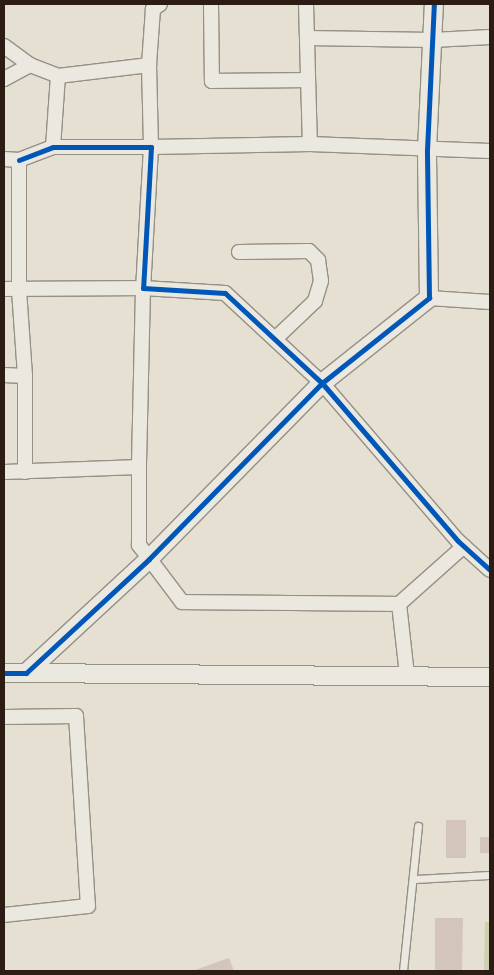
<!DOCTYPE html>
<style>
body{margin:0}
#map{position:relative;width:494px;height:975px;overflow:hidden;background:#e5e0d1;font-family:"IM FELL Great Primer",serif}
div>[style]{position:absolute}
.green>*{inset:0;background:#ced0b0}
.building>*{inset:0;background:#d4c5bc}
.roads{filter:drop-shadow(1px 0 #959086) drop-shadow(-1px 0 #959086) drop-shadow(0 1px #959086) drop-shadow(0 -1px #959086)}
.service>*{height:7px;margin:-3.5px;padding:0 3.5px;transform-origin:3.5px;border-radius:3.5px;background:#ebe8e0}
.minor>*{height:14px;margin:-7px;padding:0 7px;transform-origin:7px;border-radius:7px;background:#ebe8e0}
.tertiary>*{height:18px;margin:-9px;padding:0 9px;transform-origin:9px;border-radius:9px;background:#ebe8e0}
.cycleway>*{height:5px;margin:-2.5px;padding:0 2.5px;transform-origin:2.5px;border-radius:2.5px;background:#0057b8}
span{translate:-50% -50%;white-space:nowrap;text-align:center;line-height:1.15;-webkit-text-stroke:4px #f3eedc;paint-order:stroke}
.frame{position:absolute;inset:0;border:5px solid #2d1c13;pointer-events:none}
</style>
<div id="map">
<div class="green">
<i style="clip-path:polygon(485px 922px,490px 922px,490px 971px,484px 971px)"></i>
</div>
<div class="building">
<i style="clip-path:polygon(446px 820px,466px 820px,466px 858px,446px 858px)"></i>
<i style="clip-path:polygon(480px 837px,489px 837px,489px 853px,480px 853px)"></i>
<i style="clip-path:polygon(435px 918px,463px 918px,462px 971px,435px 971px)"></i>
<i style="clip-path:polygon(229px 958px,234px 971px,192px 971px)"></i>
</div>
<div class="roads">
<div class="service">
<i style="left:414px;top:879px;width:76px;rotate:-3deg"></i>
<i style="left:403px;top:971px;width:146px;rotate:-84.1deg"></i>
</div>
<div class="minor">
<i style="left:160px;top:4px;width:9px;rotate:144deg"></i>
<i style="left:153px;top:9px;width:56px;rotate:94.1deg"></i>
<i style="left:149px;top:65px;width:82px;rotate:88.6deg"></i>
<i style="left:151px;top:147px;width:159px;rotate:-1.1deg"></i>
<i style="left:310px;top:144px;width:180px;rotate:2.2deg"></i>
<i style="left:211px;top:4px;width:77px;rotate:89.3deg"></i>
<i style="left:212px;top:81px;width:95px;rotate:-0.6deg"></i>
<i style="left:306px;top:4px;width:140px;rotate:88.4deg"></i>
<i style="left:307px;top:38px;width:126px;rotate:0.9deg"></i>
<i style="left:433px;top:40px;width:57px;rotate:-3deg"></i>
<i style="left:4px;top:46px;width:32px;rotate:36deg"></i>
<i style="left:30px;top:65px;width:30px;rotate:21deg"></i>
<i style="left:58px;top:76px;width:92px;rotate:-6.9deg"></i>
<i style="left:4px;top:79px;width:30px;rotate:-28deg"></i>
<i style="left:53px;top:147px;width:71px;rotate:-86deg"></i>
<i style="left:4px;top:159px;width:15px;rotate:4deg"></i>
<i style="left:19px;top:160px;width:130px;rotate:90deg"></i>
<i style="left:19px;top:290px;width:86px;rotate:86deg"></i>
<i style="left:25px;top:376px;width:96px;rotate:90deg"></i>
<i style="left:19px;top:160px;width:36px;rotate:-21deg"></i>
<i style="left:53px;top:147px;width:98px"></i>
<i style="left:151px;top:147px;width:141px;rotate:93.2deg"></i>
<i style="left:143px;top:288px;width:82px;rotate:3.5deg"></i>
<i style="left:225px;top:293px;width:132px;rotate:42.9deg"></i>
<i style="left:322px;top:383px;width:208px;rotate:49.3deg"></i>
<i style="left:458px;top:541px;width:43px;rotate:42.2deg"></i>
<i style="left:239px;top:252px;width:70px;rotate:-0.8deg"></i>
<i style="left:309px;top:251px;width:13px;rotate:45deg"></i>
<i style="left:318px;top:260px;width:21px;rotate:82deg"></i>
<i style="left:321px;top:281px;width:21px;rotate:107deg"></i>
<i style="left:315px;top:301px;width:55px;rotate:136.5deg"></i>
<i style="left:4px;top:289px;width:139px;rotate:-0.4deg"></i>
<i style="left:143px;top:288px;width:179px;rotate:91.3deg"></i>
<i style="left:429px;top:298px;width:61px;rotate:3.8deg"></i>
<i style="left:4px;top:375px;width:21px;rotate:3deg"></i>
<i style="left:4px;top:472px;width:135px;rotate:-2.1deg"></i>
<i style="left:139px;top:467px;width:78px;rotate:90deg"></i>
<i style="left:139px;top:545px;width:71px;rotate:53deg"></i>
<i style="left:182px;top:602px;width:217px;rotate:0.5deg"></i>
<i style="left:407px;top:675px;width:71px;rotate:-96.4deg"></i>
<i style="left:399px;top:604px;width:87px;rotate:-41.7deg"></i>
<i style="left:4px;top:717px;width:72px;rotate:-0.8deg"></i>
<i style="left:76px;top:716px;width:190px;rotate:86.4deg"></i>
<i style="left:88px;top:906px;width:84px;rotate:173.9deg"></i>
</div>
<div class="tertiary">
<i style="left:4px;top:673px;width:22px"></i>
<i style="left:26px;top:673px;width:168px;rotate:-42.8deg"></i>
<i style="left:149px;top:559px;width:247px;rotate:-45.5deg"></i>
<i style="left:322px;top:383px;width:137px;rotate:-38.5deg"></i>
<i style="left:429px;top:298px;width:148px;rotate:-90.8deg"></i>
<i style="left:427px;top:150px;width:146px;rotate:-87.3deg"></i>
<i style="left:26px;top:673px;width:464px;rotate:0.5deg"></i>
</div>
</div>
<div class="cycleway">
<i style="left:19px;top:160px;width:36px;rotate:-21deg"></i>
<i style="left:53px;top:147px;width:98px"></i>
<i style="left:151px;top:147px;width:141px;rotate:93.2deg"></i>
<i style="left:143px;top:288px;width:82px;rotate:3.5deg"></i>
<i style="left:225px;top:293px;width:132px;rotate:42.9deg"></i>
<i style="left:322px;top:383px;width:208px;rotate:49.3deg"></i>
<i style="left:458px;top:541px;width:43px;rotate:42.2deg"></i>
<i style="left:4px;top:673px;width:22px"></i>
<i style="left:26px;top:673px;width:168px;rotate:-42.8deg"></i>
<i style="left:149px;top:559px;width:247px;rotate:-45.5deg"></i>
<i style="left:322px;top:383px;width:137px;rotate:-38.5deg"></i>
<i style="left:429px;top:298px;width:148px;rotate:-90.8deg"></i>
<i style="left:427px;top:150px;width:146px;rotate:-87.3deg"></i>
</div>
<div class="frame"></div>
</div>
